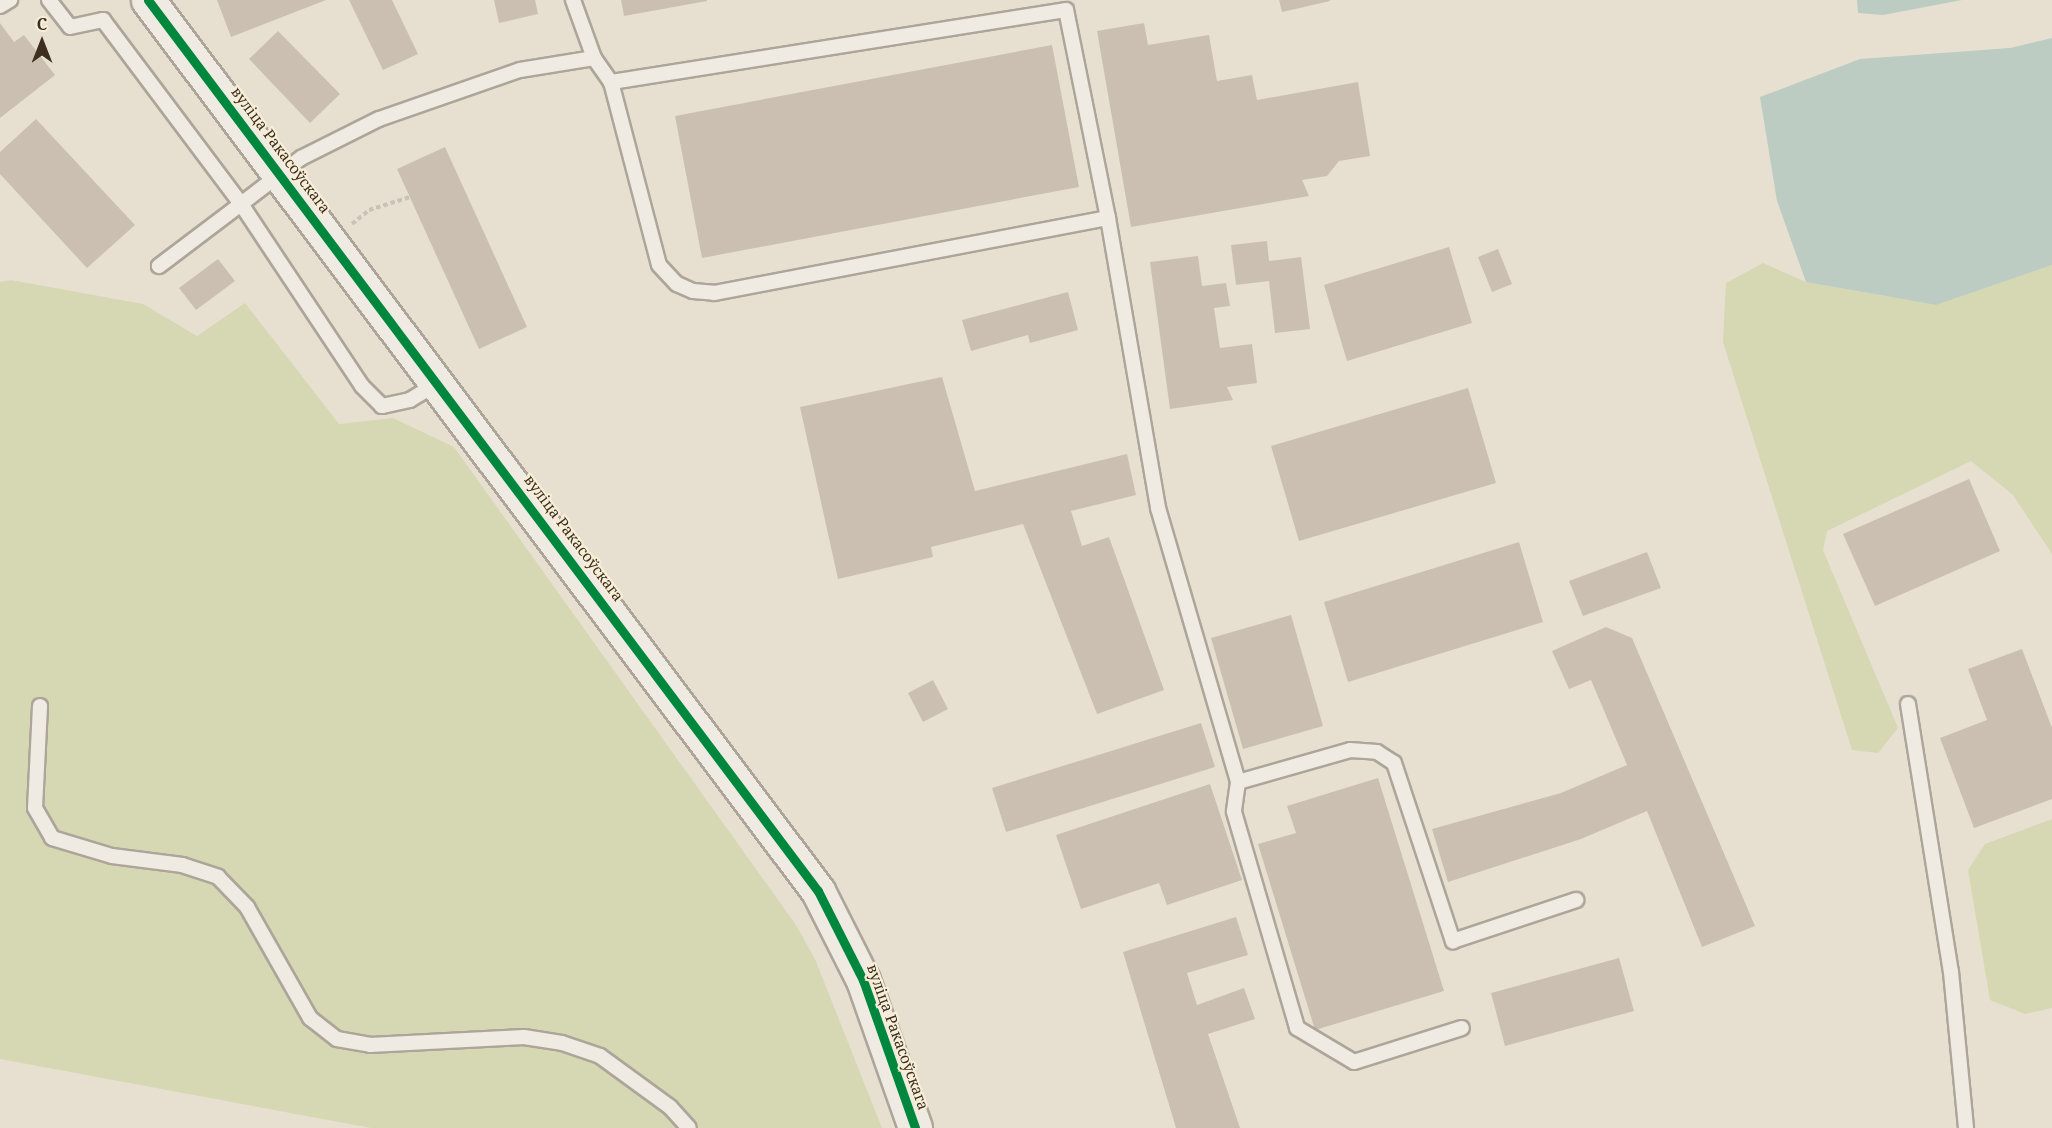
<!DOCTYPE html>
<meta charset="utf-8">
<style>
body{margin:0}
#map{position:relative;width:2052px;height:1128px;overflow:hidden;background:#e7e0d1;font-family:"Noto Serif",serif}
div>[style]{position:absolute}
.green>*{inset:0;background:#d6d7b3}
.water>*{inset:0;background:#bcccc2}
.building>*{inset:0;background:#cbbfb2}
.path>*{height:4px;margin-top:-2px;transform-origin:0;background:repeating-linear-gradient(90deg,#c8c2b9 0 4.5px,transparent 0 7.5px)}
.roads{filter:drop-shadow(2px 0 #ada599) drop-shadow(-2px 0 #ada599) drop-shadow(0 2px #ada599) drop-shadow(0 -2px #ada599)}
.lane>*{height:14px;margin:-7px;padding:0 7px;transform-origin:7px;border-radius:7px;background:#efebe3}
.secondary>*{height:33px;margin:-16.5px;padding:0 16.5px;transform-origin:16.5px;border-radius:16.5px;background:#efebe3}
.cycleway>*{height:9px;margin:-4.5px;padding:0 4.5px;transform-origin:4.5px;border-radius:4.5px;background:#00873e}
span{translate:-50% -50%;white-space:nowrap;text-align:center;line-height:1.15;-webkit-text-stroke:4.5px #f7eed8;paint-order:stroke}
.street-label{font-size:15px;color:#3d2e20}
.north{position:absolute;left:12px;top:12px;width:60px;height:60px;-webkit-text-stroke:4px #f7eed8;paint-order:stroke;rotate:0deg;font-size:16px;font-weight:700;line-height:24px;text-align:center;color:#3d2e20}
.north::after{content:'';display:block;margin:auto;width:21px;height:27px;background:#3d2e20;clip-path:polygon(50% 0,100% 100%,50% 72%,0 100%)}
</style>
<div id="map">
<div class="green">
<i style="clip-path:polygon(1763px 263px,1806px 282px,1936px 305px,2052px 265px,2052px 554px,2013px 495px,1971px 461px,1827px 531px,1823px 550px,1898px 728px,1878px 753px,1852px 750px,1723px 342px,1726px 283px)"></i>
<i style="clip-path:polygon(11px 280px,143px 304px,197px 336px,245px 303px,339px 424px,393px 418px,454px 447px,796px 925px,815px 959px,882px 1128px,371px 1128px,0 1059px,0 282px)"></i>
<i style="clip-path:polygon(2052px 819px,2052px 1008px,2025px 1014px,1990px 1000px,1968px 870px,1985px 844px)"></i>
</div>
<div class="water">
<i style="clip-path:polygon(1857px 0,1962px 0,1883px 15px,1858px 13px)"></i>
<i style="clip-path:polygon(2052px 38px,2052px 265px,1936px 305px,1806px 282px,1777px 201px,1760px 97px,1860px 59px,2010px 48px)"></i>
</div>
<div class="building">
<i style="clip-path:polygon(217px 0,326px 0,231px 37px)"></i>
<i style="clip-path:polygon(349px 0,392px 0,418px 54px,383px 70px)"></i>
<i style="clip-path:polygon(494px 0,535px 0,538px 14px,499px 23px)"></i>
<i style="clip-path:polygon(621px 0,707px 0,707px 1px,624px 16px)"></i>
<i style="clip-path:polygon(1279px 0,1330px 0,1330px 1px,1282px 12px)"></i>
<i style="clip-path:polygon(0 23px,14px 42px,24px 35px,55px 75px,0 118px)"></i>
<i style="clip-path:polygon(1144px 23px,1148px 45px,1209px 35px,1217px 81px,1252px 75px,1257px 100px,1358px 82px,1370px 156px,1339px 161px,1327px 176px,1302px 180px,1309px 196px,1131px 227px,1097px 31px)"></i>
<i style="clip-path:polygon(278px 31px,340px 94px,310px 123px,249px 59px)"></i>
<i style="clip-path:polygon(1052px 45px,1079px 187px,702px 258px,675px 116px)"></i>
<i style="clip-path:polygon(36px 119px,135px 225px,87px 268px,0 174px,0 152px)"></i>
<i style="clip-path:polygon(445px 147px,527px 327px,479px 349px,397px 169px)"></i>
<i style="clip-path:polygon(1267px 241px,1269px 261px,1301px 257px,1310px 329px,1275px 333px,1269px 281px,1236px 285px,1231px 245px)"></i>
<i style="clip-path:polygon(1449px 247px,1472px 323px,1347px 361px,1324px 285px)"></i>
<i style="clip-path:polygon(1498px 249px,1512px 284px,1492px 292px,1478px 257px)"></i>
<i style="clip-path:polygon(1198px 256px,1202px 286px,1226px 283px,1230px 306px,1214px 308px,1220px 348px,1252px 344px,1257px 383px,1227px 387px,1233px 400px,1170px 409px,1150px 262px)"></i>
<i style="clip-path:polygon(218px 259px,235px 281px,196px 310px,179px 288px)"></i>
<i style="clip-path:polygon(1068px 292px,1078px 330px,1030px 343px,1028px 335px,971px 351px,962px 320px)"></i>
<i style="clip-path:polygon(942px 377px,975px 491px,1127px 454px,1136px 495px,1071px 511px,1082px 546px,1109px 537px,1164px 690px,1097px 714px,1023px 524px,931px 547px,933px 557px,838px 579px,800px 407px)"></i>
<i style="clip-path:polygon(1468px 388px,1496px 483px,1299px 541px,1271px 446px)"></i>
<i style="clip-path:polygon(1969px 479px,2000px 551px,1875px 606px,1843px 534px)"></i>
<i style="clip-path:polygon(1519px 542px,1543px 622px,1348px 682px,1324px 602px)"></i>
<i style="clip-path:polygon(1647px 552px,1661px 588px,1583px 616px,1569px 581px)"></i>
<i style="clip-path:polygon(1291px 615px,1323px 726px,1243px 749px,1211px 638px)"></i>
<i style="clip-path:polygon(1606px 627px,1632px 638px,1755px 926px,1702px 947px,1647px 811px,1581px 839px,1448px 882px,1432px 829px,1561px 793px,1627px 765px,1591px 680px,1569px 689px,1552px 651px)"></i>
<i style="clip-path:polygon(2022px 649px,2052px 728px,2052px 799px,1974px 828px,1940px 738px,1987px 720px,1968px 669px)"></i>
<i style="clip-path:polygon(933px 680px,948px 709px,923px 722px,908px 693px)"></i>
<i style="clip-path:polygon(1201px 723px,1215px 767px,1006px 832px,992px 788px)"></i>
<i style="clip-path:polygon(1378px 778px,1444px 991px,1315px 1030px,1258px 844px,1296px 833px,1287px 806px)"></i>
<i style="clip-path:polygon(1210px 784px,1242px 880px,1167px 905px,1159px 883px,1081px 909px,1056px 835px)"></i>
<i style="clip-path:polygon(1236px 917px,1248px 955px,1187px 973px,1197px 1005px,1244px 988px,1255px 1019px,1208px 1034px,1240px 1128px,1176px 1128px,1123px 952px)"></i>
<i style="clip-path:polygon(1619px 958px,1634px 1011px,1505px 1046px,1491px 993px)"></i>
</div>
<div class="path">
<i style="left:352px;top:224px;width:22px;rotate:-39deg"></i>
<i style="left:369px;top:210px;width:43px;rotate:-17.6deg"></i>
</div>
<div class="roads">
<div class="lane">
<i style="left:49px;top:0;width:34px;rotate:52deg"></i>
<i style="left:70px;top:27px;width:34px;rotate:-12deg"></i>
<i style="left:103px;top:20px;width:230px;rotate:53.1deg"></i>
<i style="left:241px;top:204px;width:103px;rotate:142.9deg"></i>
<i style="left:0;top:6px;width:12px;rotate:-31deg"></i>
<i style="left:594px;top:58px;width:29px;rotate:55deg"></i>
<i style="left:611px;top:82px;width:189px;rotate:75.3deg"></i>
<i style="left:659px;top:265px;width:26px;rotate:47deg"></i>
<i style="left:677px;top:284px;width:17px;rotate:24deg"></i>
<i style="left:693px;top:291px;width:21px;rotate:5deg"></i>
<i style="left:714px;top:293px;width:401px;rotate:-10.8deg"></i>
<i style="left:1108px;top:218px;width:212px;rotate:-101.4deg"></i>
<i style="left:1066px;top:10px;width:461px;rotate:171deg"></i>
<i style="left:1108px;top:218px;width:294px;rotate:80.2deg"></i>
<i style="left:1158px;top:508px;width:285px;rotate:73.7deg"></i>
<i style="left:1238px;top:782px;width:30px;rotate:98deg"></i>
<i style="left:1234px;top:812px;width:225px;rotate:73.7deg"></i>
<i style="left:1297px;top:1028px;width:66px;rotate:30.8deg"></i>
<i style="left:1354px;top:1062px;width:113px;rotate:-17.5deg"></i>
<i style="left:438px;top:383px;width:33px;rotate:149deg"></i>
<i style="left:410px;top:400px;width:29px;rotate:168deg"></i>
<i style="left:382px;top:406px;width:28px;rotate:-135deg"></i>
<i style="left:362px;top:386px;width:219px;rotate:-123.6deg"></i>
<i style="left:241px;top:204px;width:76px;rotate:-37.5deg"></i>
<i style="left:301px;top:158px;width:87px;rotate:-26.6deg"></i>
<i style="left:379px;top:119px;width:149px;rotate:-19.2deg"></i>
<i style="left:520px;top:70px;width:75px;rotate:-9.2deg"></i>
<i style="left:594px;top:58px;width:62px;rotate:-109.9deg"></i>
<i style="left:1908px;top:704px;width:271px;rotate:80.9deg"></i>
<i style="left:1951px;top:972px;width:157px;rotate:84.5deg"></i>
<i style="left:40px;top:706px;width:102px;rotate:92.8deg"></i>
<i style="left:35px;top:808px;width:34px;rotate:60deg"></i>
<i style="left:52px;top:838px;width:63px;rotate:16.7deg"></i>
<i style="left:112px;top:856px;width:71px;rotate:7.3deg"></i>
<i style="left:182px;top:865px;width:38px;rotate:18deg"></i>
<i style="left:218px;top:877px;width:42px;rotate:46deg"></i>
<i style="left:247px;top:907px;width:128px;rotate:60.4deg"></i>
<i style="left:310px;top:1018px;width:34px;rotate:38deg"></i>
<i style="left:337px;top:1039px;width:34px;rotate:10deg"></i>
<i style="left:370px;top:1045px;width:154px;rotate:-3deg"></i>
<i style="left:524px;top:1037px;width:38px;rotate:9deg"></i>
<i style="left:562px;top:1043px;width:40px;rotate:18.9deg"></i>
<i style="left:600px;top:1056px;width:87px;rotate:36.1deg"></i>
<i style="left:670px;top:1107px;width:28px;rotate:48deg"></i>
<i style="left:1238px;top:782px;width:116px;rotate:-15.9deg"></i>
<i style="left:1350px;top:750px;width:27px;rotate:4deg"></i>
<i style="left:1377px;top:752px;width:20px;rotate:33deg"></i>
<i style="left:1394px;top:763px;width:188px;rotate:71.7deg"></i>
<i style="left:1453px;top:941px;width:130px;rotate:-18.4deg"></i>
</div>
<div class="secondary">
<i style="left:148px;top:0;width:1115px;rotate:53.06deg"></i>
<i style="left:818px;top:891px;width:100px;rotate:63.2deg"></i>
<i style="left:863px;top:980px;width:157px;rotate:70.6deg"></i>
</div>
</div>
<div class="cycleway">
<i style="left:148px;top:0;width:1115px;rotate:53.06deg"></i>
<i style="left:818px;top:891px;width:100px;rotate:63.2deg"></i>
<i style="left:863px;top:980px;width:157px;rotate:70.6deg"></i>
</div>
<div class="street-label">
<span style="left:281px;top:150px;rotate:53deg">вуліца Ракасоўскага</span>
<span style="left:574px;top:538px;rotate:53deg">вуліца Ракасоўскага</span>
<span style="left:898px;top:1037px;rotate:70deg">вуліца Ракасоўскага</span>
</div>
<div class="north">С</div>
</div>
